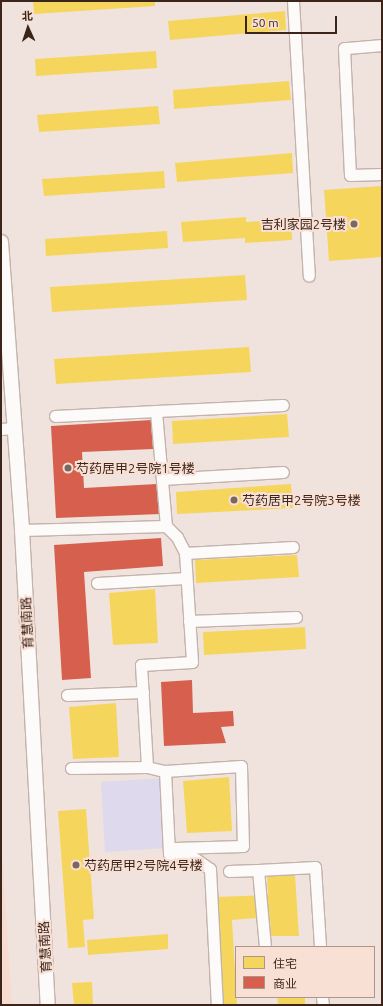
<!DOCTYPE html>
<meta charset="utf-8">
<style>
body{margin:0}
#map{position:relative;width:383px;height:1006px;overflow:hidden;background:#f0e3dd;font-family:Ubuntu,"Noto Sans SC",sans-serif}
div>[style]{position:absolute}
.built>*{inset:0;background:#f7dbcf}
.green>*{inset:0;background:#ded9ed}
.homes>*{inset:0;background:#f6d55c}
.shops>*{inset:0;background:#d6604d}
.roads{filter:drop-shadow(1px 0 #c3b3ac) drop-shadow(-1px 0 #c3b3ac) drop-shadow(0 1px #c3b3ac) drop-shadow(0 -1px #c3b3ac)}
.minor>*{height:11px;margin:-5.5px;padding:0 5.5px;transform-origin:5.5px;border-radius:5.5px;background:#fdfbfa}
.tertiary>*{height:14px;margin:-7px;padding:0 7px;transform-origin:7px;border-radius:7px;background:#fdfbfa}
.dots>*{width:11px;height:11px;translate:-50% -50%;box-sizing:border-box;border:2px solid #f8e0d5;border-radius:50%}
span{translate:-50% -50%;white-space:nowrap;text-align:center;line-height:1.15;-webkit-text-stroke:4px #f8e0d5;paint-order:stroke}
.poi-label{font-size:13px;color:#3b251b}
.right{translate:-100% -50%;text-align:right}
.left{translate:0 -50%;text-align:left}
.street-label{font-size:13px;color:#3b251b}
.frame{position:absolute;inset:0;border:2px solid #3b251b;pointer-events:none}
.legend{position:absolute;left:235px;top:946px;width:140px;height:52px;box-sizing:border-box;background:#f8e0d5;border:1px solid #ac958b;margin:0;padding:5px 7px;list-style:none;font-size:12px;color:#3b251b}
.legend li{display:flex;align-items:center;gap:8px;height:20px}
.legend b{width:20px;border:1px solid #ac958b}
.north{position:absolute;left:8px;top:8px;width:40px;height:40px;-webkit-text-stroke:3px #f8e0d5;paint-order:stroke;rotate:357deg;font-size:11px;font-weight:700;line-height:16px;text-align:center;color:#3b251b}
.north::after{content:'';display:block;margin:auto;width:14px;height:18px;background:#3b251b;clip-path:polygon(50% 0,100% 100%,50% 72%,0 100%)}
.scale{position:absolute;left:245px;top:16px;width:92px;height:18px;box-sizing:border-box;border:2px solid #3b251b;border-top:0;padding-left:5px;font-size:12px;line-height:14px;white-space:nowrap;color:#3b251b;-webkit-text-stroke:3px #f8e0d5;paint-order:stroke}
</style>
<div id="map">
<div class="built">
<i style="clip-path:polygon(1px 837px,12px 1005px,1px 1005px)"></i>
</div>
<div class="green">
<i style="clip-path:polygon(163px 778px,167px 848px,105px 852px,101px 782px)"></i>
</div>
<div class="homes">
<i style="clip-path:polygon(33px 1px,155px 1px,155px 6px,34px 14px)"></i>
<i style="clip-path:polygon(285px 11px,286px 30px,170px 40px,168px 21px)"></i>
<i style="clip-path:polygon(156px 51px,157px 68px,36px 76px,35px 59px)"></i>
<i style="clip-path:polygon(289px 81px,291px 100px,174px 109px,173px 90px)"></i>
<i style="clip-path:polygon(158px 106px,160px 124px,39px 132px,37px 115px)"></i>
<i style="clip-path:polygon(292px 153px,293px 173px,177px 182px,175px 163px)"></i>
<i style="clip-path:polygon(164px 171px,165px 188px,44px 196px,42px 179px)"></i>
<i style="clip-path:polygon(382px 186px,382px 257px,329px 261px,324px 190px)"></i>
<i style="clip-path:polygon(246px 217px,246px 222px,291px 219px,292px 240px,245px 243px,245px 238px,183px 242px,181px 222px)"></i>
<i style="clip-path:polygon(167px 231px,168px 248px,46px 256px,45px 239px)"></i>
<i style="clip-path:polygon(245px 275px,247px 300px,52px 312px,50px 287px)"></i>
<i style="clip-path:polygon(249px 347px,251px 372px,56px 384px,54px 359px)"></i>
<i style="clip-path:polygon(287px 414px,289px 437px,173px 444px,172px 421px)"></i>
<i style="clip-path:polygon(291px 484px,293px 508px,177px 514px,176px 492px)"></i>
<i style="clip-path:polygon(297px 555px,299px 577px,196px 583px,195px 560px)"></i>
<i style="clip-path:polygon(155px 589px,158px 643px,113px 645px,109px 593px)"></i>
<i style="clip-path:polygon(305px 627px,306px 649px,204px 655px,203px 632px)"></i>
<i style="clip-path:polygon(116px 703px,119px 757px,73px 759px,69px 707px)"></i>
<i style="clip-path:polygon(229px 777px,232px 831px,187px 833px,183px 781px)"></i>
<i style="clip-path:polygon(86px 809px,94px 919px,83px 920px,85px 947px,68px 948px,58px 811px)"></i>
<i style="clip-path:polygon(295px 875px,299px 936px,271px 936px,270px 917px,232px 920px,237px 1005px,223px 1005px,216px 897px,268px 895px,267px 876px)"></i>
<i style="clip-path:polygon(168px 934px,168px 949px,88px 955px,87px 940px)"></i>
<i style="clip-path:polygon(92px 982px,93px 1005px,74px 1005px,72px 983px)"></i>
<i style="clip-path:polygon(277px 997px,305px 997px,305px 1005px,278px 1005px)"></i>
</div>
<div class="shops">
<i style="clip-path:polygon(151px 420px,153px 449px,82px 452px,84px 488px,157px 484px,161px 514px,56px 518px,51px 426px)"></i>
<i style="clip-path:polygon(161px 538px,163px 566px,84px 572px,91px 678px,62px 680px,54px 545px)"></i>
<i style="clip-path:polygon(192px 680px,193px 713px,233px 711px,234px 726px,221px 727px,226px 743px,164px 746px,161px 682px)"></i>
</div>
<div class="roads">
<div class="minor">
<i style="left:293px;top:1px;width:275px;rotate:86.7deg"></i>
<i style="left:382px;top:45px;width:38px;rotate:175deg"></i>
<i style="left:344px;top:48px;width:127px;rotate:87.3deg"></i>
<i style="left:350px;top:175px;width:32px;rotate:-2deg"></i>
<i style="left:156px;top:411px;width:127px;rotate:-2.7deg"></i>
<i style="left:1px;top:429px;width:13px;rotate:-4deg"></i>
<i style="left:162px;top:479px;width:121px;rotate:-3.3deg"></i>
<i style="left:166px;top:526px;width:16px;rotate:45deg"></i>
<i style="left:177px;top:537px;width:18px;rotate:63deg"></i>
<i style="left:185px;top:553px;width:109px;rotate:86.3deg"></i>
<i style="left:192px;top:662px;width:51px;rotate:176.6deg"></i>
<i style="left:141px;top:665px;width:102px;rotate:86.6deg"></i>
<i style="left:147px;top:767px;width:18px;rotate:13deg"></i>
<i style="left:165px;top:771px;width:83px;rotate:87.2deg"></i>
<i style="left:169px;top:854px;width:21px;rotate:3deg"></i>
<i style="left:190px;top:855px;width:24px;rotate:35deg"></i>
<i style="left:210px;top:869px;width:136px;rotate:87.1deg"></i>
<i style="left:22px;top:530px;width:144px;rotate:-1.6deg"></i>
<i style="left:166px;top:526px;width:115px;rotate:-95deg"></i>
<i style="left:156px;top:411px;width:101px;rotate:177.2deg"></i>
<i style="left:185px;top:553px;width:108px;rotate:-3.2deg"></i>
<i style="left:97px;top:583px;width:89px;rotate:-3.2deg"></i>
<i style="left:189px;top:621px;width:107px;rotate:-2.1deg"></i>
<i style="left:67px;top:695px;width:76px;rotate:-2.3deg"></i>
<i style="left:71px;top:768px;width:76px;rotate:-0.8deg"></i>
<i style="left:165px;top:771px;width:76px;rotate:-3.8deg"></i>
<i style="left:241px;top:766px;width:80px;rotate:88.6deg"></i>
<i style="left:243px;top:846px;width:68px;rotate:178.3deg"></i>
<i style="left:229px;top:871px;width:29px;rotate:-2deg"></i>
<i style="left:265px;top:947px;width:77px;rotate:-95.2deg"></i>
<i style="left:258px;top:870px;width:57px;rotate:-3deg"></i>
<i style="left:315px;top:867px;width:80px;rotate:86.4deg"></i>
<i style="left:322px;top:997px;width:8px;rotate:83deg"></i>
</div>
<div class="tertiary">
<i style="left:1px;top:242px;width:289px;rotate:85.8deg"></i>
<i style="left:22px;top:530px;width:476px;rotate:86.9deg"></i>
</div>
</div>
<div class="dots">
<i style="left:354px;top:224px;background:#7a685f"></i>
<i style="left:68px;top:468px;background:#7a685f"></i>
<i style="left:234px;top:500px;background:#7a685f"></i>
<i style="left:76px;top:865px;background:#7a685f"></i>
</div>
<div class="poi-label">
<span class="right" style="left:346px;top:224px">吉利家园2号楼</span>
<span class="left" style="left:76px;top:468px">芍药居甲2号院1号楼</span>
<span class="left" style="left:242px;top:500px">芍药居甲2号院3号楼</span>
<span class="left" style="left:84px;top:865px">芍药居甲2号院4号楼</span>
</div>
<div class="street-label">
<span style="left:27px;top:623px;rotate:-93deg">育慧南路</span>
<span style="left:45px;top:947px;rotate:-93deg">育慧南路</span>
</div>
<div class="frame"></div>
<ul class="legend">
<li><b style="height:11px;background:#f6d55c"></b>住宅</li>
<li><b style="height:11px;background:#d6604d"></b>商业</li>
</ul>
<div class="north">北</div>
<div class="scale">50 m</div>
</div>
